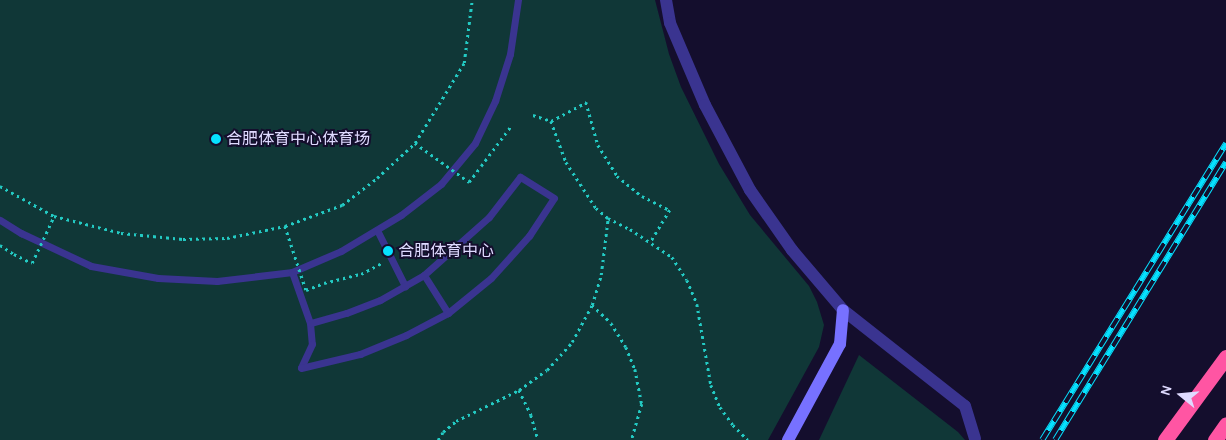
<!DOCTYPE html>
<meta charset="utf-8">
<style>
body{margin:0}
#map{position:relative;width:1226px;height:440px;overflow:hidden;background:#140e2d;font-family:Karla,"Noto Sans SC",sans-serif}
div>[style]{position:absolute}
.green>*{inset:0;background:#103737}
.path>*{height:2.5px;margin-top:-1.25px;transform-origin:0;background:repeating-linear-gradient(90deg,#23cac3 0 2.5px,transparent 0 6.5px)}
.lane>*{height:7px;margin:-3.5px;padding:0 3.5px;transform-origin:3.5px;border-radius:3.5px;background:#3a3490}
.street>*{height:12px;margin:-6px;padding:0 6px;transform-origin:6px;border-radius:6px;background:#3a3490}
.secondary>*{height:12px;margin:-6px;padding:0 6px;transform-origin:6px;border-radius:6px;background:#7771ff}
.highway>*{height:15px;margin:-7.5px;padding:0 7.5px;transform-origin:7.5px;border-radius:7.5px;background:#ff55a3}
.rail>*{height:5.5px;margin-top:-2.75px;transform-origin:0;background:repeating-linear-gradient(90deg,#140e2d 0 11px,#06e1ff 0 22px);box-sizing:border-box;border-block:1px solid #06e1ff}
.path-bridge>*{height:2.5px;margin-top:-1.25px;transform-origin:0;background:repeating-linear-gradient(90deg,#23cac3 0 2.5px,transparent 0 6.5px)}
.dots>*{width:14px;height:14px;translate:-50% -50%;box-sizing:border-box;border:2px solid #140e2d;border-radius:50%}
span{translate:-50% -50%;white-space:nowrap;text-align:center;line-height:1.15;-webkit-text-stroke:4px #140e2d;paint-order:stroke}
.poi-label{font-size:16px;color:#dfdaff}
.left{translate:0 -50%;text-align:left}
.north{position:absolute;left:1156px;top:370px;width:50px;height:50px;-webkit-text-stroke:4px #140e2d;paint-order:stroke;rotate:287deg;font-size:14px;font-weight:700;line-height:20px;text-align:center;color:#dfdaff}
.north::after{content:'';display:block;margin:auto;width:18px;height:22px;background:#dfdaff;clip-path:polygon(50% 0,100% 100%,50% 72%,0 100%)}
</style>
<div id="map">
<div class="green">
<i style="clip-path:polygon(0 0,655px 0,669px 54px,681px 87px,719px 164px,750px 215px,809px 286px,817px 302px,824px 325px,819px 347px,768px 440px,0 440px)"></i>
<i style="clip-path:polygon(859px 355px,958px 432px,965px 440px,819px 440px)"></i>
</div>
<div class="path">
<i style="left:533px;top:115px;width:19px;rotate:18deg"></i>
<i style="left:551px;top:121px;width:40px;rotate:-28deg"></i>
<i style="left:586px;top:102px;width:45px;rotate:74.4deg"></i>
<i style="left:598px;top:145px;width:36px;rotate:58deg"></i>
<i style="left:617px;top:176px;width:32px;rotate:39deg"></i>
<i style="left:642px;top:196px;width:31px;rotate:27deg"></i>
<i style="left:670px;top:210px;width:37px;rotate:121deg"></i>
<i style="left:551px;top:121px;width:44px;rotate:69.9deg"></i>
<i style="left:566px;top:162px;width:55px;rotate:56.9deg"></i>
<i style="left:596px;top:208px;width:16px;rotate:40deg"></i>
<i style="left:608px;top:218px;width:25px;rotate:27deg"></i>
<i style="left:630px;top:229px;width:50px;rotate:33.7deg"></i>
<i style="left:672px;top:257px;width:27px;rotate:57deg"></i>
<i style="left:687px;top:280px;width:26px;rotate:67deg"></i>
<i style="left:697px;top:304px;width:82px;rotate:80.2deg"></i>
<i style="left:711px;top:385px;width:24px;rotate:68deg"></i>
<i style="left:720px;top:407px;width:22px;rotate:54deg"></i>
<i style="left:733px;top:425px;width:21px;rotate:45deg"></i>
<i style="left:481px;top:166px;width:50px;rotate:-53.1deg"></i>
<i style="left:0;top:186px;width:62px;rotate:29.1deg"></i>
<i style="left:54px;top:216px;width:69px;rotate:14.2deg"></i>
<i style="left:121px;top:233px;width:62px;rotate:5.5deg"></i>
<i style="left:183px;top:239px;width:44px;rotate:-1.3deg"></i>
<i style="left:227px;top:238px;width:59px;rotate:-11.7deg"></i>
<i style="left:285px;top:226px;width:61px;rotate:-20.2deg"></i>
<i style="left:342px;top:205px;width:44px;rotate:-37.6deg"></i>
<i style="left:377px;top:178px;width:52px;rotate:-42.6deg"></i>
<i style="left:415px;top:143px;width:94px;rotate:-58.5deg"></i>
<i style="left:464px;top:63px;width:64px;rotate:-82.8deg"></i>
<i style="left:0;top:245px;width:17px;rotate:33deg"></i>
<i style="left:324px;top:283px;width:38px;rotate:-14deg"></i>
<i style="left:361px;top:274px;width:24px;rotate:-28deg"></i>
<i style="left:592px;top:305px;width:26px;rotate:43deg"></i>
<i style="left:611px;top:323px;width:28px;rotate:58deg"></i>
<i style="left:626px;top:347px;width:24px;rotate:68deg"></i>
<i style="left:635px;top:369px;width:36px;rotate:79deg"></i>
<i style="left:642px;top:404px;width:37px;rotate:106deg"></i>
<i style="left:519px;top:390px;width:28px;rotate:64deg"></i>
<i style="left:531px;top:415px;width:26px;rotate:74deg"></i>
<i style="left:438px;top:440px;width:9px;rotate:-58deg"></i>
<i style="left:443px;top:432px;width:17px;rotate:-40deg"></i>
<i style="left:456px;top:421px;width:70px;rotate:-26.2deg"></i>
<i style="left:519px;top:390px;width:34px;rotate:-36deg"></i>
<i style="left:547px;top:370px;width:38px;rotate:-48deg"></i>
<i style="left:572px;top:342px;width:42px;rotate:-61.6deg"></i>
<i style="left:592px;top:305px;width:31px;rotate:-73deg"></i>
<i style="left:601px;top:275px;width:57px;rotate:-83deg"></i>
</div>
<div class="lane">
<i style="left:0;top:220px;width:25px;rotate:32deg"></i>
<i style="left:21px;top:233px;width:77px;rotate:25.2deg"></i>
<i style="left:91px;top:266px;width:68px;rotate:10.2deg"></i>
<i style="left:158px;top:278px;width:59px;rotate:2.9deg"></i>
<i style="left:217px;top:281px;width:76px;rotate:-6.8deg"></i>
<i style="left:292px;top:272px;width:53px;rotate:-23.2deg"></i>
<i style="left:341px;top:251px;width:70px;rotate:-31deg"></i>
<i style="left:401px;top:215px;width:51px;rotate:-37.8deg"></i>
<i style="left:441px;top:184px;width:53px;rotate:-50.3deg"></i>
<i style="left:475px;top:143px;width:47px;rotate:-64.5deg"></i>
<i style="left:495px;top:101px;width:49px;rotate:-72.3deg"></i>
<i style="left:510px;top:54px;width:55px;rotate:-81.6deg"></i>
<i style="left:377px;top:230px;width:63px;rotate:63.4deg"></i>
<i style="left:292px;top:272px;width:54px;rotate:70.6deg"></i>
<i style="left:310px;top:323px;width:21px;rotate:85deg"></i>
<i style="left:312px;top:344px;width:26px;rotate:115deg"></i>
<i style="left:424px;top:275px;width:45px;rotate:57.7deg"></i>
<i style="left:301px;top:368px;width:61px;rotate:-13.3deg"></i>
<i style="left:360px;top:354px;width:50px;rotate:-22.4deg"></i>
<i style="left:406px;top:335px;width:47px;rotate:-27.6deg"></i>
<i style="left:448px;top:313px;width:55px;rotate:-39.1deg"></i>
<i style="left:491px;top:278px;width:57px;rotate:-47.9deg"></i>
<i style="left:529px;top:236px;width:45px;rotate:-56.7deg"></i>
<i style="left:554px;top:198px;width:40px;rotate:-148deg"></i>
<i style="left:520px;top:177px;width:51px;rotate:127.8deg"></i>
<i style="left:489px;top:217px;width:87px;rotate:138.3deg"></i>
<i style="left:424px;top:275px;width:51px;rotate:150.4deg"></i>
<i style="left:380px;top:300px;width:36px;rotate:159deg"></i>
<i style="left:346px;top:313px;width:37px;rotate:164deg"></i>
</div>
<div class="street">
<i style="left:666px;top:0;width:23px;rotate:80deg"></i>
<i style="left:670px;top:23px;width:89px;rotate:66.9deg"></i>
<i style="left:705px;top:105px;width:96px;rotate:62.1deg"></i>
<i style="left:750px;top:190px;width:73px;rotate:55deg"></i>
<i style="left:792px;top:250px;width:79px;rotate:49.6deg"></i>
<i style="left:843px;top:310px;width:155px;rotate:38.2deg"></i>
<i style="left:965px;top:406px;width:34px;rotate:73deg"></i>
</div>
<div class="secondary">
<i style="left:788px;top:440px;width:109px;rotate:-61.6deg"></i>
<i style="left:840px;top:344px;width:34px;rotate:-85deg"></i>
</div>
<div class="highway">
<i style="left:1165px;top:440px;width:103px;rotate:-53.7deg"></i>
<i style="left:1215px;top:440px;width:19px;rotate:-55deg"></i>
</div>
<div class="rail">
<i style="left:1042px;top:440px;width:349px;rotate:-58.2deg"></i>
<i style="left:1055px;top:440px;width:326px;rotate:-58.4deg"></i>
</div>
<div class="path-bridge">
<i style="left:415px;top:143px;width:67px;rotate:35.8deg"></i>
<i style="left:469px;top:182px;width:20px;rotate:-53deg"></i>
<i style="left:285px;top:226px;width:67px;rotate:71.8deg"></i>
<i style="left:306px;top:290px;width:19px;rotate:-21deg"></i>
<i style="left:14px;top:254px;width:20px;rotate:27deg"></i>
<i style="left:32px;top:263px;width:52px;rotate:-64.9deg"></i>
</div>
<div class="dots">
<i style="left:216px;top:139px;background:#06e1ff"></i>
<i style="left:388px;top:251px;background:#06e1ff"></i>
</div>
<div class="poi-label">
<span class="left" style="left:226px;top:139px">合肥体育中心体育场</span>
<span class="left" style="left:398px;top:251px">合肥体育中心</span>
</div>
<div class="north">N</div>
</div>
